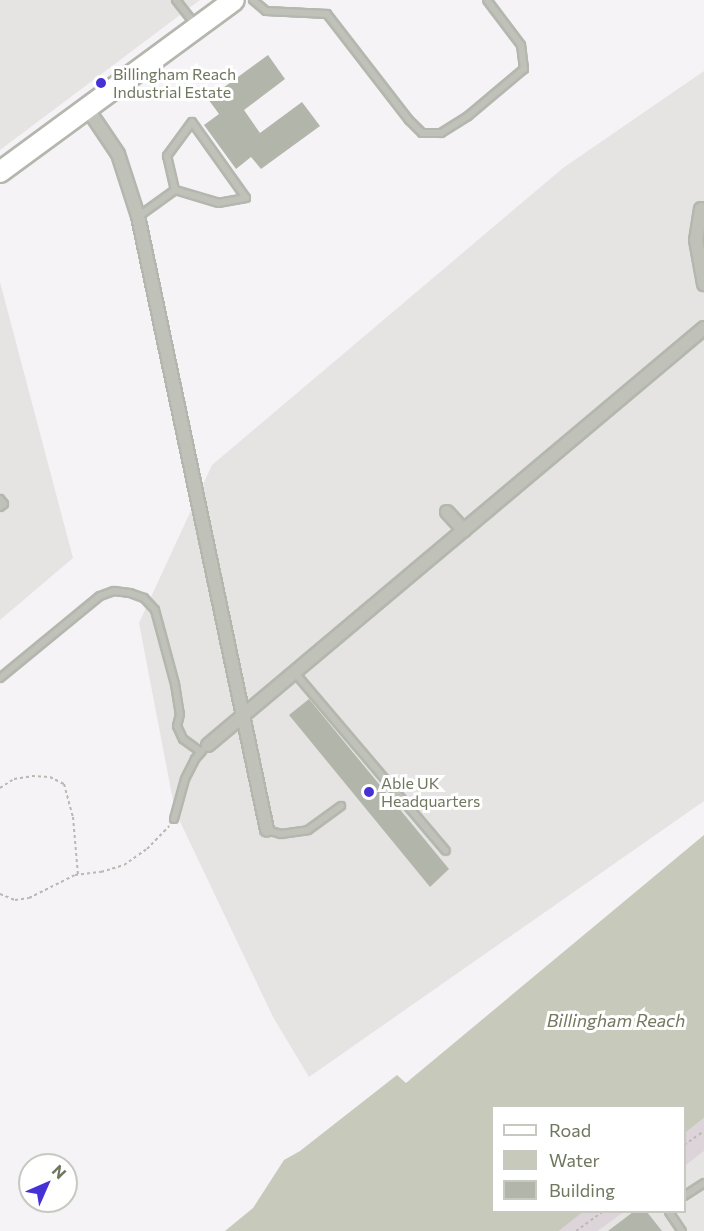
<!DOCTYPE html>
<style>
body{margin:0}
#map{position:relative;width:704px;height:1231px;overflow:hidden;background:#f5f3f6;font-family:Commissioner,sans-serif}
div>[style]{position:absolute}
.built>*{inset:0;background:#e5e4e3}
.green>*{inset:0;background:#dcd4d8}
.water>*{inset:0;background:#c7c9bb}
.building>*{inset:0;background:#b2b5a9}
.path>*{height:2px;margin-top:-1px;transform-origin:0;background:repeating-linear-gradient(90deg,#b7b9b3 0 3px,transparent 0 6px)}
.roads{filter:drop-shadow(2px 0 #b4b7ae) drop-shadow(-2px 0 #b4b7ae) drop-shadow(0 2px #b4b7ae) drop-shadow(0 -2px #b4b7ae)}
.service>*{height:6px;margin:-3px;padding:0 3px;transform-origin:3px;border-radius:3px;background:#c0c2ba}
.minor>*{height:12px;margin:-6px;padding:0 6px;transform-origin:6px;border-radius:6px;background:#c0c2ba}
.primary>*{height:20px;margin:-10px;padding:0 10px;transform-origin:10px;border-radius:10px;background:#fff}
.dots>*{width:16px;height:16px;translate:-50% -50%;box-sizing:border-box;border:3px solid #fff;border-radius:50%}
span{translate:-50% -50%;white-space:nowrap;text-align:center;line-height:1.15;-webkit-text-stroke:6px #fff;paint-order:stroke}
.poi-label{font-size:16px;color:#6f775e}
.left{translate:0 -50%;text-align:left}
.water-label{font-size:18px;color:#73785e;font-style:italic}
.legend{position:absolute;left:491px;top:1105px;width:195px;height:108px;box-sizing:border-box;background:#fff;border:2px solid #c5c9bf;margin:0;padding:8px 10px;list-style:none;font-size:18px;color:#6f775e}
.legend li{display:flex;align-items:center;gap:12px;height:30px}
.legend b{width:30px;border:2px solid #c5c9bf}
.north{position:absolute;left:18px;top:1153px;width:60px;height:60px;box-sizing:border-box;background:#fff;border:2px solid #c5c9bf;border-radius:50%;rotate:45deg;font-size:16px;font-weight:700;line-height:24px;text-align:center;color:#6f775e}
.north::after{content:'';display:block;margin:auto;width:21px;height:27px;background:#4631d7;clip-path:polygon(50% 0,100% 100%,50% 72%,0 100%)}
</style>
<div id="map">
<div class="built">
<i style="clip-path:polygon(0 0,200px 0,0 150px)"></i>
<i style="clip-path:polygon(704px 71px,704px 801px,309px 1077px,273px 1017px,175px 811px,139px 623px,212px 465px,563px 168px)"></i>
<i style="clip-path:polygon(0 282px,73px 558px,0 620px)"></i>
<i style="clip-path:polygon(704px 1151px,704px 1231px,598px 1231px,624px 1212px,684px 1212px,685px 1166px)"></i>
</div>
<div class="green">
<i style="clip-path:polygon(704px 1118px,704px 1151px,685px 1166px,685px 1133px)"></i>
<i style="clip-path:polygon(583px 1212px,624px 1212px,598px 1231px,559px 1231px)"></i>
</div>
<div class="water">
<i style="clip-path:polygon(704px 835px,704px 1118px,685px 1133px,684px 1106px,492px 1106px,492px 1212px,583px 1212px,559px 1231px,225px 1231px,253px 1208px,284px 1160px,300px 1151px,397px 1075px,406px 1083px)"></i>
</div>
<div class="building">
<i style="clip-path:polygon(268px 55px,285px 79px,244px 110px,260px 133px,302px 102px,320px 126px,261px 169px,251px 157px,236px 169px,204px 125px,219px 114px,208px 99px)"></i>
<i style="clip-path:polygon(309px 699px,449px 869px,430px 887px,289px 715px)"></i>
<i style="clip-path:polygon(633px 1212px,647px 1212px,662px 1231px,608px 1231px)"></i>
</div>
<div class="path">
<i style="left:0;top:788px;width:17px;rotate:-33deg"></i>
<i style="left:14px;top:779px;width:18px;rotate:-9deg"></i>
<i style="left:32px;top:776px;width:18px;rotate:3deg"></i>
<i style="left:50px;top:777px;width:16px;rotate:27deg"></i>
<i style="left:64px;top:784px;width:34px;rotate:75deg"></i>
<i style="left:73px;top:817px;width:58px;rotate:85.1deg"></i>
<i style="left:0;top:894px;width:16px;rotate:22deg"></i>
<i style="left:15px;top:900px;width:14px;rotate:-8deg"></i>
<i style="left:29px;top:898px;width:51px;rotate:-26.6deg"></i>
<i style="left:75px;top:875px;width:26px;rotate:-7deg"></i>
<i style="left:101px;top:872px;width:24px;rotate:-17deg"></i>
<i style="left:124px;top:865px;width:28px;rotate:-35deg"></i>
<i style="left:147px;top:849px;width:32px;rotate:-46deg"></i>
<i style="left:684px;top:1145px;width:24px;rotate:-35deg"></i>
<i style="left:576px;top:1231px;width:32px;rotate:-36deg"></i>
</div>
<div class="roads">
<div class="service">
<i style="left:176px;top:0;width:33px;rotate:52deg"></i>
<i style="left:253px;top:0;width:17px;rotate:40deg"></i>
<i style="left:266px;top:11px;width:61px;rotate:2.8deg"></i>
<i style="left:327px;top:14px;width:134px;rotate:52.3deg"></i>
<i style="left:409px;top:120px;width:18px;rotate:45deg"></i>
<i style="left:422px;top:133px;width:19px"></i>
<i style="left:441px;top:133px;width:32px;rotate:-32deg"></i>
<i style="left:468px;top:116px;width:73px;rotate:-40deg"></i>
<i style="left:524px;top:69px;width:24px;rotate:-97deg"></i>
<i style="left:521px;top:45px;width:56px;rotate:-127.1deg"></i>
<i style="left:139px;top:216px;width:44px;rotate:-35.8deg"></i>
<i style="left:175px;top:190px;width:35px;rotate:-103deg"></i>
<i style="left:167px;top:156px;width:42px;rotate:-53.7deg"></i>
<i style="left:192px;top:122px;width:93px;rotate:54.6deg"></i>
<i style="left:246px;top:198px;width:27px;rotate:170deg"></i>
<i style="left:219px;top:203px;width:46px;rotate:-163.5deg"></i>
<i style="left:0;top:499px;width:6px;rotate:51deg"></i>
<i style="left:4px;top:504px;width:5px;rotate:143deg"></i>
<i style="left:295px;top:673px;width:233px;rotate:49.7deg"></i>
<i style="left:0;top:678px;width:129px;rotate:-39.4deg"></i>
<i style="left:100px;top:596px;width:15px;rotate:-20deg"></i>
<i style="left:114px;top:591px;width:16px;rotate:7deg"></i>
<i style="left:130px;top:593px;width:15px;rotate:20deg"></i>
<i style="left:144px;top:598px;width:16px;rotate:47deg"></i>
<i style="left:155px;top:610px;width:77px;rotate:74.9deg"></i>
<i style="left:175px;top:684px;width:30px;rotate:81deg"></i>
<i style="left:180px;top:714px;width:12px;rotate:104deg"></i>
<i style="left:177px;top:726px;width:14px;rotate:65deg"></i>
<i style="left:183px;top:739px;width:22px;rotate:36deg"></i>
<i style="left:174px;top:819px;width:41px;rotate:-74.6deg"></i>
<i style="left:185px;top:779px;width:22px;rotate:-63deg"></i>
<i style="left:195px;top:759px;width:11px;rotate:-49deg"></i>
<i style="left:267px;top:830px;width:15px;rotate:16deg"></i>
<i style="left:281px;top:834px;width:27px;rotate:-8deg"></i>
<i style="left:308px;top:830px;width:41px;rotate:-36deg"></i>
<i style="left:684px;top:1196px;width:24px;rotate:-33deg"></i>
<i style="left:669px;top:1212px;width:23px;rotate:56deg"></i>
</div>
<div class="minor">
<i style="left:87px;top:108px;width:55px;rotate:56deg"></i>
<i style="left:118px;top:154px;width:65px;rotate:72.1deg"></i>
<i style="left:138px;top:216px;width:627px;rotate:78.13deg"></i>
<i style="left:701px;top:209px;width:31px;rotate:99deg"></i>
<i style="left:696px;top:240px;width:45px;rotate:79.7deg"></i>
<i style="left:447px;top:512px;width:25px;rotate:47deg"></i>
<i style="left:208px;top:745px;width:648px;rotate:-40.05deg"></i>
</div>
<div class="primary">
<i style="left:0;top:172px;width:290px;rotate:-36.3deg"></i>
</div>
</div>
<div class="dots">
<i style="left:101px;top:83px;background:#4631d7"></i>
<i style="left:369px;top:792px;background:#4631d7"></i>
</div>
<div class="poi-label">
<span class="left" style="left:113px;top:83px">Billingham Reach<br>Industrial Estate</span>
<span class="left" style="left:381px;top:792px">Able UK<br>Headquarters</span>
</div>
<div class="water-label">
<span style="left:616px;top:1020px">Billingham Reach</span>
</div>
<ul class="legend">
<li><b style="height:8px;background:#fff"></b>Road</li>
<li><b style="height:16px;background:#c7c9bb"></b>Water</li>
<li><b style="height:16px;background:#b2b5a9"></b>Building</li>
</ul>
<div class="north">N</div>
</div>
